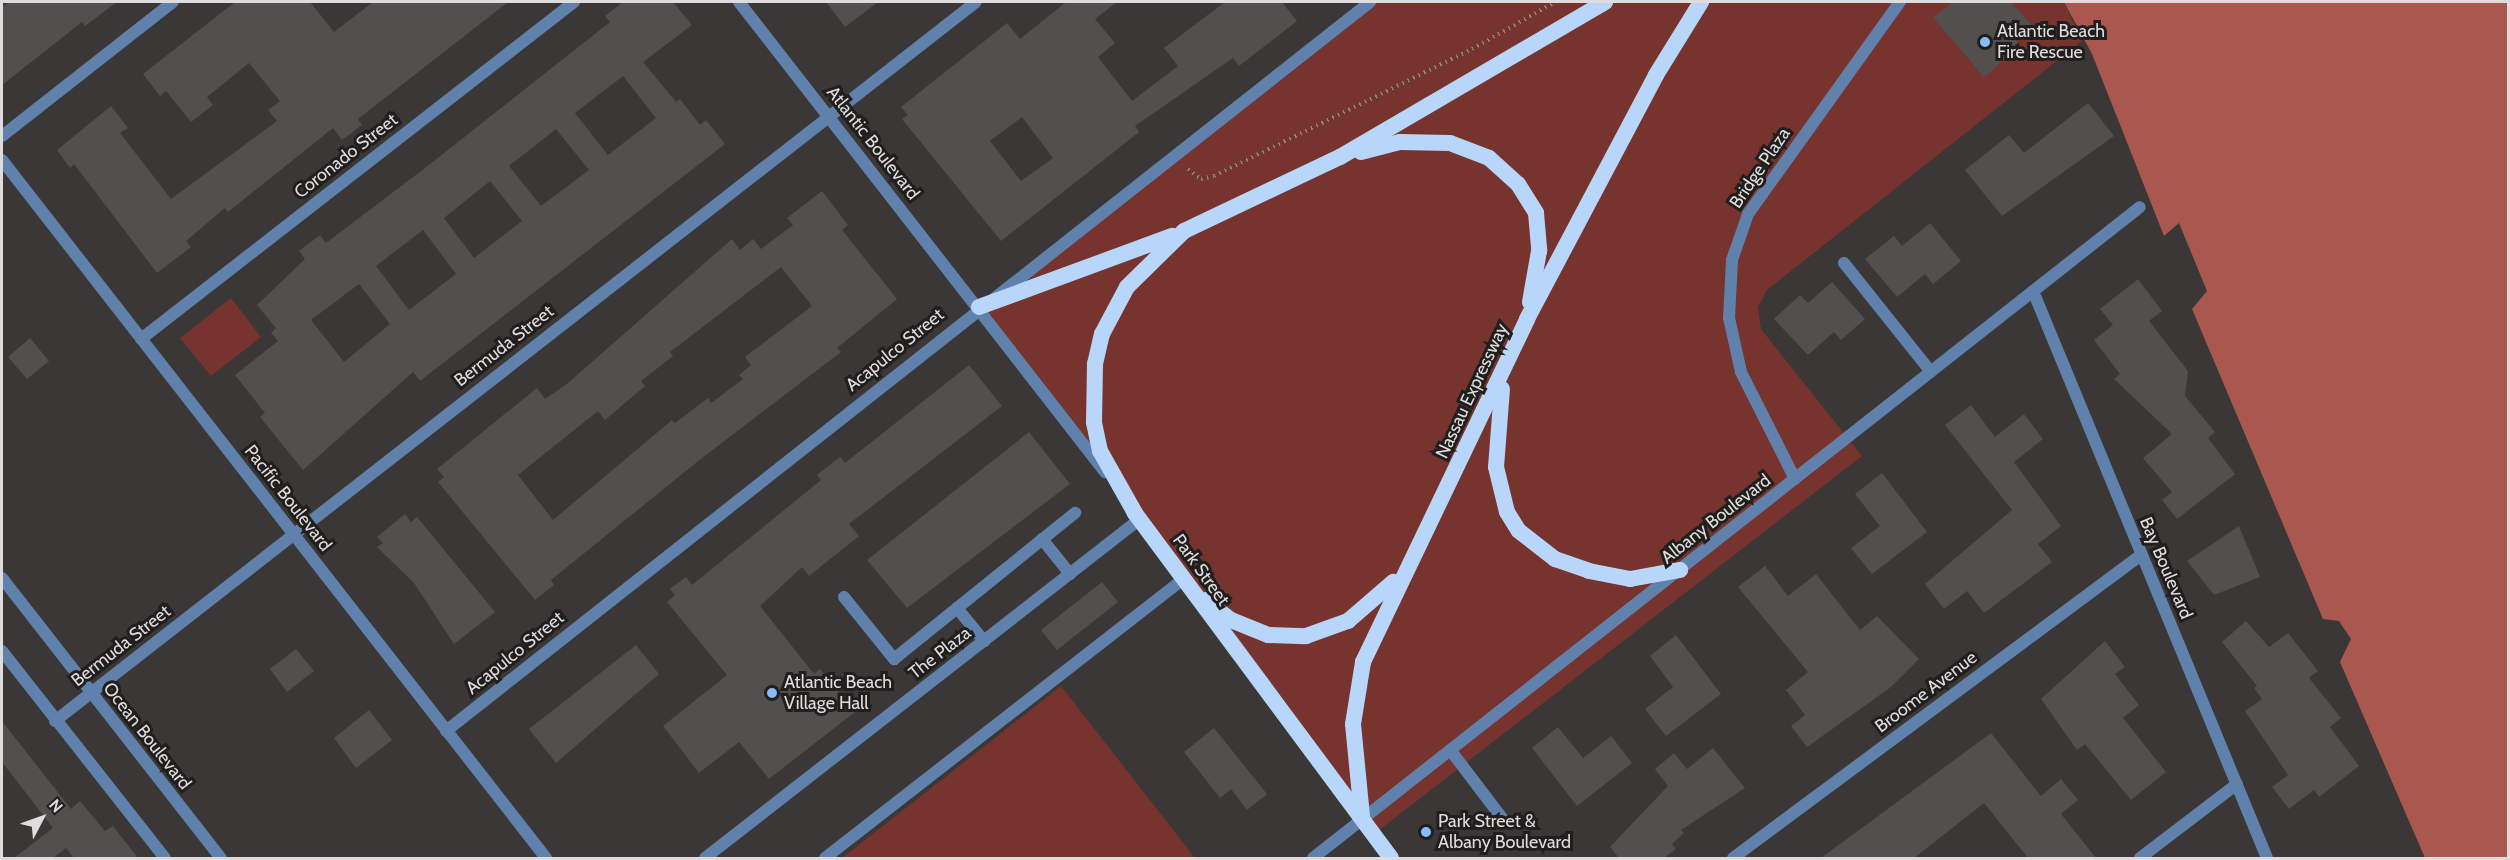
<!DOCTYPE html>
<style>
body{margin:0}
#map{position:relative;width:2510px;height:860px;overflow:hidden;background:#3a3736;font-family:Cabin,sans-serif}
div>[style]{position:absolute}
.green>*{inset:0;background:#77332d}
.water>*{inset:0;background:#a9574f}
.building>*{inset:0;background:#524f4e}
.path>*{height:4px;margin-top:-2px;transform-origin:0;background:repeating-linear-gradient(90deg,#898686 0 1.5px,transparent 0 6px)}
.service>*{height:12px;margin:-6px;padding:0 6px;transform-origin:6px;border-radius:6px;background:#5f81ac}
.minor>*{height:12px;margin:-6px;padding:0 6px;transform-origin:6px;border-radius:6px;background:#5f81ac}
.trunk>*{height:16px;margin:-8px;padding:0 8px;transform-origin:8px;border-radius:8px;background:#b8d5fa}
.dots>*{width:16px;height:16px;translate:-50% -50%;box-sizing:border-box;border:3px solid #201f1e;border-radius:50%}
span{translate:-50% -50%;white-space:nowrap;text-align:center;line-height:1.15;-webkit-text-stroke:6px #201f1e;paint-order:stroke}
.poi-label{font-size:18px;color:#dedcdc}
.left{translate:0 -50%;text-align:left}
.street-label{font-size:18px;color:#dedcdc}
.frame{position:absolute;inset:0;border:3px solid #dedcdc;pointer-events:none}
.north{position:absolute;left:12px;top:788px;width:60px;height:60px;-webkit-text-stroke:4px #201f1e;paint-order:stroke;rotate:49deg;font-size:16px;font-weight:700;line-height:24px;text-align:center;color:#dedcdc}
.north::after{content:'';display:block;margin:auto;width:21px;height:27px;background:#dedcdc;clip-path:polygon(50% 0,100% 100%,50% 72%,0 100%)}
</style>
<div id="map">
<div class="green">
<i style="clip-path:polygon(1370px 2px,2064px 2px,2082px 41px,1767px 290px,1758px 307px,1761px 329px,1862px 456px,1378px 831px,979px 307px)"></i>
<i style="clip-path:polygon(231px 298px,261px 337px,211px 376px,180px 338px)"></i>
<i style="clip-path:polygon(1061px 686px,1195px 858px,842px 858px)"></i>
</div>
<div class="water">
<i style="clip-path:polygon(2064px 2px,2508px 2px,2508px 858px,2425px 858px,2340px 662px,2351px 639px,2339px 621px,2323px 619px,2192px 309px,2207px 291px,2179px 223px,2164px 236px,2092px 54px)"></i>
</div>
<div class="building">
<i style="clip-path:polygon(9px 2px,117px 2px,85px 26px,82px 22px,2px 85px,2px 7px)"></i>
<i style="clip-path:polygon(235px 2px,310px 2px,334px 32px,373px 2px,508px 2px,358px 119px,362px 125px,342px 140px,333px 128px,228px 212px,225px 208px,186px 241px,191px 247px,157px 273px,74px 164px,70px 168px,57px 150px,111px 106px,128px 128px,120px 133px,171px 199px,277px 121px,268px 110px,280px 101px,249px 63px,207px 97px,213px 105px,191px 122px,166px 91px,160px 96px,143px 74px)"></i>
<i style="clip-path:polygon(evenodd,623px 2px,673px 2px,692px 25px,643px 62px,676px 102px,680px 99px,700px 125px,706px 120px,725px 144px,420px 381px,413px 372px,303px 470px,260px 417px,265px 413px,235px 375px,278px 341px,271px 333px,276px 328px,257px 305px,305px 259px,299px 251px,320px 235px,326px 243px,425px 168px,610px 22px,605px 16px,623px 2px,623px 76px,656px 118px,608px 155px,575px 113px,623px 76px,623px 2px,556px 129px,589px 170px,541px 206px,509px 166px,556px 129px,623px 2px,490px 181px,522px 221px,474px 258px,444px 218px,490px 181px,623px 2px,423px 230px,456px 274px,409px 310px,376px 266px,423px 230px,623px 2px,359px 284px,390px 324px,344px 362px,311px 320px,359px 284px)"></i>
<i style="clip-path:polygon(826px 2px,878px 2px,845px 27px)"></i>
<i style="clip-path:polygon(evenodd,1066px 2px,1117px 2px,1095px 19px,1115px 43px,1098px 57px,1132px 101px,1178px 66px,1164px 48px,1225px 2px,1282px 2px,1297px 21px,1239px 66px,1233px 58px,1135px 126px,1139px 132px,1001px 241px,902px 119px,908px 115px,901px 107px,1007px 23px,1020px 39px,1066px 2px,1022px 117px,1053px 158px,1021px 181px,990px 141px,1022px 117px)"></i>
<i style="clip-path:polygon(1953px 2px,2011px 2px,2031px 24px,2014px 38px,2020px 46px,1984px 77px,1933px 18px)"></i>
<i style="clip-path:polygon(2088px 103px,2114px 136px,2002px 216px,1965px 170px,2009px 135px,2024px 153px)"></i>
<i style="clip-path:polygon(evenodd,822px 191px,848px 225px,842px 230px,897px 299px,837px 348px,841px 352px,702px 458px,551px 580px,554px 585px,535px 600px,438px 482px,444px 477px,437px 469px,537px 388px,545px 399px,568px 383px,732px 239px,740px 250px,753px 239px,761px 249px,793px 225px,787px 218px,822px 191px,781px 267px,812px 306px,745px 357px,751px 365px,739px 375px,743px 379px,711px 403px,708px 398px,675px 423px,672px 420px,553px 520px,518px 475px,598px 411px,605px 420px,645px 386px,641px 381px,673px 356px,670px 352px,781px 267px)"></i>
<i style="clip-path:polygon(1930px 223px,1961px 261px,1933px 284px,1925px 274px,1897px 297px,1865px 259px,1894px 236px,1902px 246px)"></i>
<i style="clip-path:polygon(2138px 279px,2162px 311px,2149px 321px,2188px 371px,2185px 396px,2215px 432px,2208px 438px,2235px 474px,2177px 519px,2162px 500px,2172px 492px,2143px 458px,2172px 434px,2114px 379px,2120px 374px,2094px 340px,2113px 325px,2100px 309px)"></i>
<i style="clip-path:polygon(1832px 282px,1865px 319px,1841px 340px,1834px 332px,1808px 355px,1774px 319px,1800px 295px,1808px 303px)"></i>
<i style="clip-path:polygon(30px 338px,49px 361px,27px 379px,8px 357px)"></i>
<i style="clip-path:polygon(969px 365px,1002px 406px,849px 524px,859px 536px,809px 576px,802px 567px,760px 606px,814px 674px,820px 669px,855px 712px,769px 779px,739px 742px,699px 773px,663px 726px,727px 675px,667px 602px,675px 595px,670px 589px,686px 577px,692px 585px,821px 480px,817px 475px,840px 457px,845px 463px)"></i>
<i style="clip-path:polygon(1971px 405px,1995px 437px,2024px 414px,2043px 439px,2014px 462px,2061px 526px,2038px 544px,2052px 562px,1984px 613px,1967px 591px,1944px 609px,1925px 584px,2012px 510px,1945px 425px)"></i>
<i style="clip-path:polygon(1029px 432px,1070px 484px,907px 608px,867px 560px)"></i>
<i style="clip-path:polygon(1882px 473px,1927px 532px,1872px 574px,1851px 548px,1880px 526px,1855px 494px)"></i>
<i style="clip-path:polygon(405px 514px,411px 522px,417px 517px,495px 612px,454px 644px,414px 583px,377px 547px,383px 543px,377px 537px)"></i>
<i style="clip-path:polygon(2239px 526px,2260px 577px,2214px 595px,2187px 561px)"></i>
<i style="clip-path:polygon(1765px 566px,1788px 596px,1816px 574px,1860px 630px,1877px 616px,1919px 659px,1891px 687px,1807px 747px,1791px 726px,1805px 715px,1786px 690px,1808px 672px,1738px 587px)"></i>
<i style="clip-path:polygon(1102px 582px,1118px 602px,1057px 650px,1041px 630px)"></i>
<i style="clip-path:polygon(2246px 621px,2269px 647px,2288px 633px,2318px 671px,2309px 678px,2341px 718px,2330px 727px,2359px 766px,2319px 797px,2314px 790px,2289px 809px,2272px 787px,2288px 775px,2245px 711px,2262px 699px,2254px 688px,2257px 686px,2222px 642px)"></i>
<i style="clip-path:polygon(1676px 635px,1721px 694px,1666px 736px,1645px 709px,1673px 687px,1650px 656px)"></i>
<i style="clip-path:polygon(2105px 641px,2125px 667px,2115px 674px,2139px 705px,2123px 718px,2166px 772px,2131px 800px,2085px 744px,2077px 750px,2041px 699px)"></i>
<i style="clip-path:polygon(636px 645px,659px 674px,556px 763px,529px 729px)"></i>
<i style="clip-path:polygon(296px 649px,314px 671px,287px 692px,270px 669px)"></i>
<i style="clip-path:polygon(369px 710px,392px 740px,356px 768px,334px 738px)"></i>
<i style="clip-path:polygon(2px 721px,71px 809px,80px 801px,105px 831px,113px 826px,138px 858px,74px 858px,66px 848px,53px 858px,14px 858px,53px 828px,2px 762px)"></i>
<i style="clip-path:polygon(1558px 727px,1583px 758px,1611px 736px,1632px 763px,1577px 806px,1532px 748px)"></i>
<i style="clip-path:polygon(1214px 728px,1267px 794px,1247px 810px,1231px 789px,1220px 798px,1184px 752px)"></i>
<i style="clip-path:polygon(1991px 733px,2041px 796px,2061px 779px,2078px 800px,2061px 814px,2096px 858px,2028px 858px,1984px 803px,1914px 858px,1821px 858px)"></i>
<i style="clip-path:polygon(1713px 748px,1745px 788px,1681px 830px,1684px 833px,1672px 844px,1676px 849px,1664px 858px,1619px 858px,1610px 847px,1668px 786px,1655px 769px,1674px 753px,1687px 769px)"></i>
</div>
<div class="path">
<i style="left:1188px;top:169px;width:16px;rotate:38deg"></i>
<i style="left:1201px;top:179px;width:13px;rotate:-13deg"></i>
<i style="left:1214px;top:176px;width:288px;rotate:-26.2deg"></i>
<i style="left:1472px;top:49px;width:95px;rotate:-29.5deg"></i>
</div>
<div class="service">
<i style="left:1844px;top:263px;width:139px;rotate:51.4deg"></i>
<i style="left:1042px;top:539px;width:45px;rotate:51.3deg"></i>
<i style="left:844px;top:597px;width:80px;rotate:51.1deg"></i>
<i style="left:894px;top:659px;width:233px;rotate:-38.9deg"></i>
<i style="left:957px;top:608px;width:43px;rotate:50.7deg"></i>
<i style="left:1451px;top:751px;width:84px;rotate:52.7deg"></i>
</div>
<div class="minor">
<i style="left:739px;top:2px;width:596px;rotate:52.09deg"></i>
<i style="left:2px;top:136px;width:217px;rotate:-38.1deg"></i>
<i style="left:2px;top:160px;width:885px;rotate:52.07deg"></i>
<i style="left:2033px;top:291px;width:613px;rotate:67.57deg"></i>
<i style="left:141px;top:339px;width:549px;rotate:-37.89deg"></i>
<i style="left:1795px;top:479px;width:120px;rotate:-116.8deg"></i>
<i style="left:1741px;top:372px;width:55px;rotate:-102.5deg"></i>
<i style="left:1729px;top:318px;width:58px;rotate:-87deg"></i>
<i style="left:1732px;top:260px;width:49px;rotate:-70.8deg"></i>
<i style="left:1748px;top:214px;width:261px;rotate:-54.4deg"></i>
<i style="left:2px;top:578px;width:355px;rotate:52deg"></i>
<i style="left:2px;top:651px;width:263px;rotate:51.8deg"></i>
<i style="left:55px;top:721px;width:1168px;rotate:-37.98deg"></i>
<i style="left:446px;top:731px;width:1177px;rotate:-38.27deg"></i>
<i style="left:705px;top:858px;width:551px;rotate:-37.93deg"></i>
<i style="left:825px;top:858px;width:454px;rotate:-37.9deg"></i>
<i style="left:1313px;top:858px;width:1052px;rotate:-38.21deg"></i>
<i style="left:1733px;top:858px;width:508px;rotate:-36.6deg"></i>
<i style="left:2140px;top:858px;width:122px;rotate:-37.3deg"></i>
</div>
<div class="trunk">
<i style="left:1361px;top:152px;width:40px;rotate:-14.4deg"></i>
<i style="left:1400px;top:142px;width:50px;rotate:1.1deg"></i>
<i style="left:1450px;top:143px;width:42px;rotate:21deg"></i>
<i style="left:1489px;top:158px;width:39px;rotate:42deg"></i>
<i style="left:1518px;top:184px;width:34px;rotate:58deg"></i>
<i style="left:1536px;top:213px;width:38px;rotate:85deg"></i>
<i style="left:1539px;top:251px;width:52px;rotate:100deg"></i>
<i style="left:979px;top:307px;width:206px;rotate:-20.2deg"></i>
<i style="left:1502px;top:389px;width:78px;rotate:94.4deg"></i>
<i style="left:1496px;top:467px;width:46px;rotate:76.3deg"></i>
<i style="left:1507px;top:512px;width:22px;rotate:58deg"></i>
<i style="left:1519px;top:531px;width:46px;rotate:37.9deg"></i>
<i style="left:1555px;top:559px;width:36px;rotate:19deg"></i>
<i style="left:1589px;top:571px;width:42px;rotate:11deg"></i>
<i style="left:1630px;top:579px;width:51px;rotate:-10.2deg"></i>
<i style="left:1206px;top:600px;width:32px;rotate:39deg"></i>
<i style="left:1231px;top:620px;width:40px;rotate:22deg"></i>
<i style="left:1268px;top:635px;width:38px;rotate:2deg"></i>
<i style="left:1306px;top:636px;width:45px;rotate:-19.7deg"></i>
<i style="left:1348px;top:621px;width:60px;rotate:-40.9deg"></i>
<i style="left:1362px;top:816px;width:92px;rotate:-95.6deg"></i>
<i style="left:1353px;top:724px;width:63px;rotate:-80.8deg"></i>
<i style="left:1363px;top:662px;width:380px;rotate:-64.4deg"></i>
<i style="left:1527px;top:319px;width:276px;rotate:-62.1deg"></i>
<i style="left:1656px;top:75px;width:86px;rotate:-58.3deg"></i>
<i style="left:1391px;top:858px;width:430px;rotate:-126.6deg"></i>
<i style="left:1135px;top:513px;width:71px;rotate:-119.4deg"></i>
<i style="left:1100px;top:451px;width:30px;rotate:-102deg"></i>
<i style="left:1094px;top:422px;width:58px;rotate:-89deg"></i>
<i style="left:1095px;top:364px;width:31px;rotate:-77deg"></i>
<i style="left:1102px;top:334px;width:53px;rotate:-62deg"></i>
<i style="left:1127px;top:287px;width:80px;rotate:-44.5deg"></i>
<i style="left:1184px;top:231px;width:173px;rotate:-25.4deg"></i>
<i style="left:1340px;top:157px;width:307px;rotate:-30.3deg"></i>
</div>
<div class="dots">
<i style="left:1985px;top:42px;background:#88bbfc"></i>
<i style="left:772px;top:693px;background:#88bbfc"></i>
<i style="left:1426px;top:832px;background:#88bbfc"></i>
</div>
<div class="poi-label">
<span class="left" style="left:1997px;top:42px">Atlantic Beach<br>Fire Rescue</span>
<span class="left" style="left:784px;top:693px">Atlantic Beach<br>Village Hall</span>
<span class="left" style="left:1438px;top:832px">Park Street &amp;<br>Albany Boulevard</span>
</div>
<div class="street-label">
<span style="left:873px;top:143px;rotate:52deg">Atlantic Boulevard</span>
<span style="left:346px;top:156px;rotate:-38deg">Coronado Street</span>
<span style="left:1760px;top:168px;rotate:-56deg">Bridge Plaza</span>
<span style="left:504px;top:346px;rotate:-38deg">Bermuda Street</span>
<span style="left:895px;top:350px;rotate:-39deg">Acapulco Street</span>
<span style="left:1472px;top:391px;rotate:-65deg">Nassau Expressway</span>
<span style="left:288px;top:498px;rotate:52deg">Pacific Boulevard</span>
<span style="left:1716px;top:519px;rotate:-38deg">Albany Boulevard</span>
<span style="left:2166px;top:568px;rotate:67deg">Bay Boulevard</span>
<span style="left:1201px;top:570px;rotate:54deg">Park Street</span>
<span style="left:121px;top:646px;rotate:-38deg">Bermuda Street</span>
<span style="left:515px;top:653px;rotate:-39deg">Acapulco Street</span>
<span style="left:940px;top:653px;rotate:-38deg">The Plaza</span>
<span style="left:1926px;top:692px;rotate:-37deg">Broome Avenue</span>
<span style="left:147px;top:736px;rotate:52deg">Ocean Boulevard</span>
</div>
<div class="frame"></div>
<div class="north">N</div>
</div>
